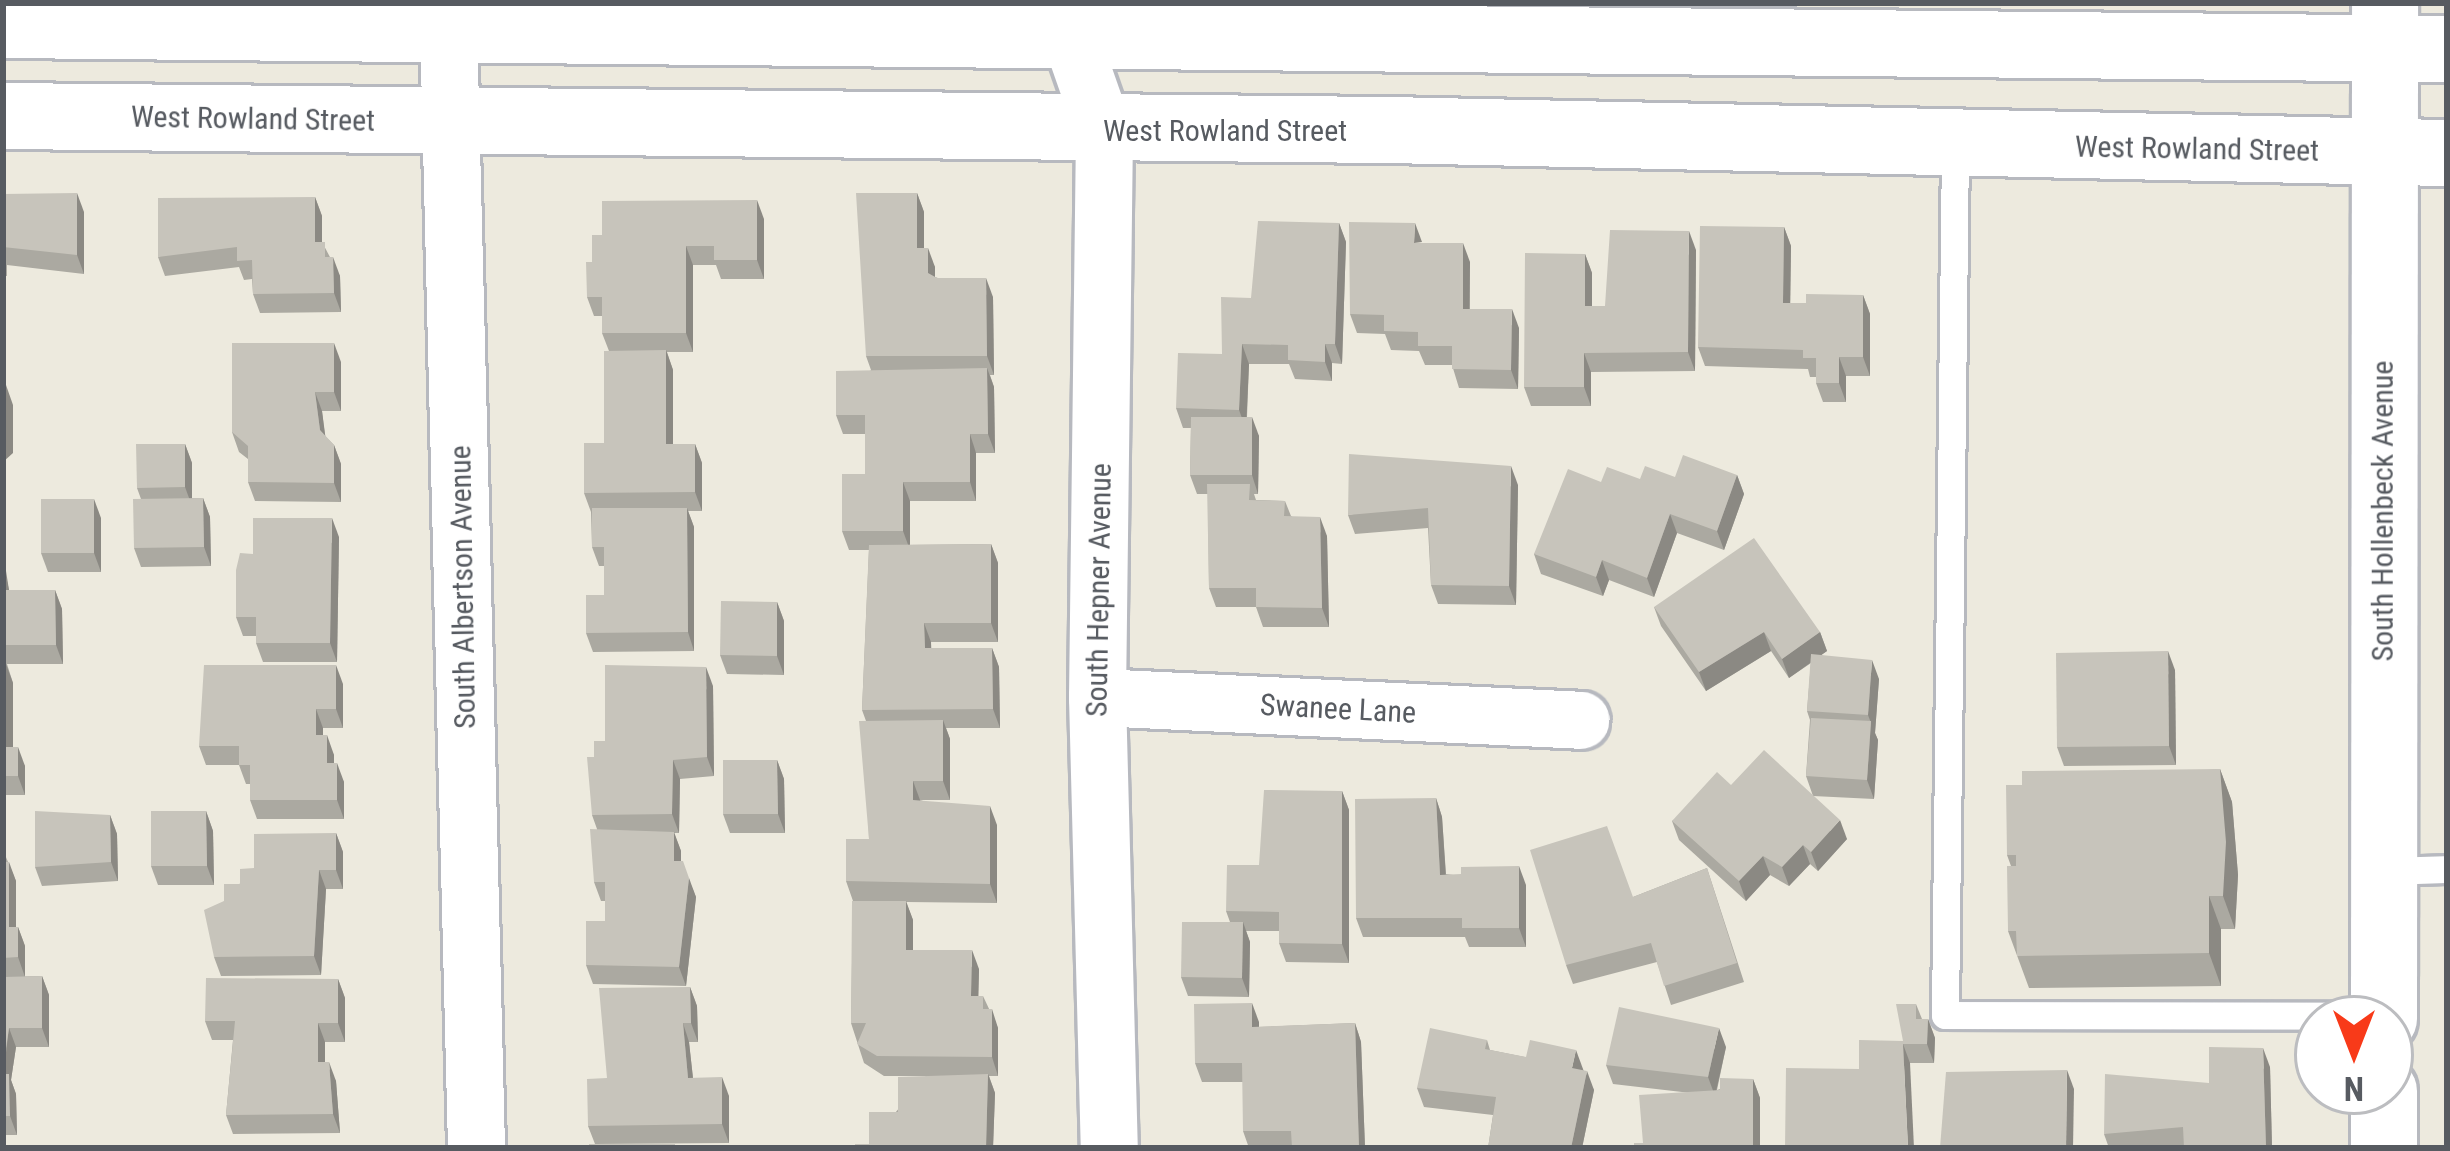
<!DOCTYPE html>
<style>
body{margin:0}
#map{position:relative;width:2450px;height:1151px;overflow:hidden;background:#edeade;font-family:"Roboto Condensed",sans-serif}
div>[style]{position:absolute}
.roads{filter:drop-shadow(3px 0 #b7b9bf) drop-shadow(-3px 0 #b7b9bf) drop-shadow(0 3px #b7b9bf) drop-shadow(0 -3px #b7b9bf)}
.service>*{height:27px;margin:-13.5px;padding:0 13.5px;transform-origin:13.5px;border-radius:13.5px;background:#fff}
.minor>*{height:57px;margin:-28.5px;padding:0 28.5px;transform-origin:28.5px;border-radius:28.5px;background:#fff}
.tertiary>*{height:66px;margin:-33px;padding:0 33px;transform-origin:33px;border-radius:33px;background:#fff}
.secondary>*{height:66px;margin:-33px;padding:0 33px;transform-origin:33px;border-radius:33px;background:#fff}
.wall>*{inset:0;background:#aba9a1}
.shaded-wall>*{inset:0;background:#8b8983}
.building>*{inset:0;background:#c7c4bb}
span{translate:-50% -50%;white-space:nowrap;text-align:center;line-height:1.15;-webkit-text-stroke:10px #fff;paint-order:stroke}
.street-label{font-size:30px;color:#575b61}
.frame{position:absolute;inset:0;border:6px solid #575b61;pointer-events:none}
.north{position:absolute;left:2294px;top:995px;width:120px;height:120px;box-sizing:border-box;background:#fff;border:3px solid #bcbdc0;border-radius:50%;rotate:180deg;font-size:33px;font-weight:700;line-height:48px;text-align:center;color:#575b61}
.north::after{content:'';display:block;margin:auto;width:42px;height:54px;background:#f83a19;clip-path:polygon(50% 0,100% 100%,50% 72%,0 100%)}
</style>
<div id="map">
<div class="roads">
<div class="service">
<i style="left:1955px;top:146px;width:869px;rotate:90.66deg"></i>
<i style="left:1945px;top:1015px;width:439px;rotate:0.1deg"></i>
<i style="left:2385px;top:871px;width:62px;rotate:-1.8deg"></i>
</div>
<div class="minor">
<i style="left:448px;top:25px;width:1123px;rotate:88.57deg"></i>
<i style="left:1071px;top:38px;width:100px;rotate:70.7deg"></i>
<i style="left:1104px;top:132px;width:565px;rotate:90.71deg"></i>
<i style="left:1097px;top:697px;width:451px;rotate:88.5deg"></i>
<i style="left:1097px;top:697px;width:484px;rotate:2.7deg"></i>
</div>
<div class="tertiary">
<i style="left:2384px;top:1019px;width:1016px;rotate:-89.94deg"></i>
<i style="left:2384px;top:1091px;width:57px;rotate:90deg"></i>
</div>
<div class="secondary">
<i style="left:3px;top:25px;width:2444px;rotate:0.56deg"></i>
<i style="left:3px;top:116px;width:1386px;rotate:0.58deg"></i>
<i style="left:1389px;top:130px;width:1058px;rotate:1.25deg"></i>
</div>
</div>
<div class="wall">
<i style="clip-path:polygon(917px 193px,924px 212px,924px 248px,935px 267px,935px 277px,993px 297px,994px 375px,990px 375px,994px 387px,995px 453px,976px 453px,976px 501px,910px 501px,910px 545px,991px 544px,998px 563px,998px 642px,931px 642px,931px 648px,992px 648px,999px 667px,1000px 728px,946px 728px,950px 739px,950px 800px,920px 800px,997px 825px,997px 903px,906px 902px,913px 920px,913px 950px,979px 969px,978px 996px,983px 996px,998px 1028px,998px 1076px,989px 1076px,995px 1093px,993px 1148px,855px 1148px,869px 1144px,926px 1076px,884px 1076px,864px 1063px,851px 1023px,853px 901px,846px 881px,869px 839px,866px 721px,862px 710px,869px 550px,849px 550px,842px 531px,865px 474px,865px 434px,843px 434px,836px 415px,871px 370px,866px 356px)"></i>
<i style="clip-path:polygon(3px 194px,84px 212px,84px 274px,7px 265px,7px 276px,3px 276px)"></i>
<i style="clip-path:polygon(315px 197px,322px 216px,322px 242px,340px 276px,341px 312px,260px 313px,253px 294px,252px 279px,244px 280px,239px 267px,165px 276px,158px 257px)"></i>
<i style="clip-path:polygon(764px 219px,764px 279px,721px 279px,716px 265px,693px 265px,693px 352px,667px 352px,673px 370px,673px 444px,695px 444px,702px 463px,702px 511px,688px 511px,694px 527px,694px 651px,593px 652px,586px 633px,604px 595px,604px 566px,599px 566px,592px 547px,591px 512px,584px 493px,604px 443px,609px 351px,602px 333px,602px 316px,594px 316px,587px 297px,592px 262px)"></i>
<i style="clip-path:polygon(1339px 223px,1346px 242px,1342px 364px,1332px 363px,1332px 381px,1295px 379px,1289px 364px,1249px 364px,1247px 417px,1259px 436px,1258px 494px,1254px 494px,1256px 500px,1285px 501px,1291px 516px,1327px 536px,1329px 627px,1263px 627px,1256px 607px,1216px 607px,1209px 588px,1208px 494px,1197px 494px,1190px 475px,1191px 428px,1183px 428px,1176px 408px,1222px 354px,1251px 298px)"></i>
<i style="clip-path:polygon(1784px 227px,1791px 246px,1790px 303px,1806px 303px,1863px 295px,1870px 314px,1870px 376px,1846px 376px,1846px 402px,1823px 402px,1816px 383px,1816px 377px,1810px 377px,1808px 369px,1705px 366px,1698px 347px)"></i>
<i style="clip-path:polygon(1422px 243px,1470px 262px,1470px 309px,1519px 328px,1518px 389px,1459px 388px,1452px 365px,1425px 365px,1419px 351px,1391px 350px,1385px 334px,1357px 333px,1350px 314px)"></i>
<i style="clip-path:polygon(1696px 250px,1695px 371px,1591px 372px,1591px 406px,1531px 406px,1524px 387px,1585px 254px,1592px 273px,1592px 306px,1605px 306px)"></i>
<i style="clip-path:polygon(341px 362px,341px 411px,322px 411px,325px 436px,334px 445px,341px 464px,341px 502px,255px 501px,248px 482px,248px 459px,239px 452px,232px 432px)"></i>
<i style="clip-path:polygon(185px 444px,192px 463px,192px 498px,203px 498px,210px 517px,211px 566px,141px 567px,134px 548px,141px 499px,137px 488px)"></i>
<i style="clip-path:polygon(1737px 475px,1744px 494px,1724px 550px,1677px 533px,1654px 597px,1609px 580px,1603px 596px,1541px 574px,1534px 554px,1601px 482px)"></i>
<i style="clip-path:polygon(1518px 485px,1516px 605px,1438px 604px,1431px 585px,1428px 528px,1355px 534px,1348px 515px)"></i>
<i style="clip-path:polygon(101px 518px,101px 572px,48px 572px,41px 553px)"></i>
<i style="clip-path:polygon(339px 537px,337px 662px,263px 662px,256px 643px,256px 636px,243px 636px,236px 617px)"></i>
<i style="clip-path:polygon(3px 563px,9px 590px,55px 590px,62px 609px,63px 664px,7px 664px,13px 683px,13px 747px,25px 766px,25px 795px,3px 795px)"></i>
<i style="clip-path:polygon(777px 602px,784px 621px,784px 675px,727px 674px,720px 655px)"></i>
<i style="clip-path:polygon(1654px 607px,1820px 632px,1827px 651px,1821px 655px,1879px 679px,1875px 733px,1878px 740px,1874px 799px,1813px 796px,1806px 776px,1810px 720px,1807px 711px,1811px 663px,1789px 678px,1771px 651px,1706px 691px,1661px 626px)"></i>
<i style="clip-path:polygon(2175px 670px,2176px 765px,2064px 766px,2057px 747px)"></i>
<i style="clip-path:polygon(343px 684px,343px 728px,323px 728px,323px 735px,334px 755px,334px 763px,344px 782px,344px 819px,257px 819px,250px 800px,250px 784px,246px 784px,239px 765px,206px 765px,199px 746px)"></i>
<i style="clip-path:polygon(713px 686px,714px 776px,680px 779px,679px 833px,674px 833px,681px 851px,681px 861px,696px 897px,686px 986px,593px 984px,586px 965px,605px 921px,605px 901px,601px 901px,594px 882px,597px 829px,592px 815px,594px 757px,605px 741px)"></i>
<i style="clip-path:polygon(777px 760px,784px 779px,785px 833px,730px 833px,723px 814px)"></i>
<i style="clip-path:polygon(2220px 769px,2232px 802px,2238px 875px,2235px 929px,2221px 929px,2221px 986px,2029px 988px,2008px 931px,2011px 866px,2007px 855px,2022px 785px)"></i>
<i style="clip-path:polygon(1731px 785px,1847px 839px,1818px 871px,1810px 864px,1789px 886px,1770px 875px,1746px 901px,1679px 840px,1672px 821px)"></i>
<i style="clip-path:polygon(1342px 791px,1349px 810px,1349px 963px,1286px 962px,1279px 943px,1279px 931px,1246px 931px,1250px 942px,1249px 997px,1188px 996px,1181px 977px,1230px 922px,1226px 911px,1259px 865px)"></i>
<i style="clip-path:polygon(1436px 798px,1442px 817px,1446px 874px,1526px 885px,1526px 947px,1469px 947px,1465px 937px,1363px 937px,1356px 918px)"></i>
<i style="clip-path:polygon(206px 811px,213px 831px,214px 885px,158px 885px,151px 866px)"></i>
<i style="clip-path:polygon(110px 815px,117px 834px,118px 881px,42px 886px,35px 867px)"></i>
<i style="clip-path:polygon(336px 833px,343px 852px,343px 889px,326px 889px,321px 975px,221px 976px,214px 957px,224px 901px,254px 868px)"></i>
<i style="clip-path:polygon(3px 850px,16px 881px,16px 927px,18px 927px,25px 946px,25px 977px,3px 977px)"></i>
<i style="clip-path:polygon(1707px 868px,1744px 982px,1671px 1005px,1657px 962px,1573px 984px,1566px 965px,1633px 897px)"></i>
<i style="clip-path:polygon(42px 976px,49px 995px,49px 1047px,16px 1047px,11px 1080px,16px 1094px,17px 1135px,3px 1135px,3px 977px)"></i>
<i style="clip-path:polygon(338px 979px,345px 998px,345px 1042px,325px 1042px,325px 1062px,336px 1081px,340px 1133px,233px 1134px,226px 1115px,233px 1040px,212px 1040px,205px 1021px)"></i>
<i style="clip-path:polygon(690px 987px,697px 1006px,698px 1042px,689px 1042px,693px 1078px,729px 1096px,729px 1143px,595px 1144px,588px 1126px,607px 1078px)"></i>
<i style="clip-path:polygon(1916px 1004px,1922px 1019px,1928px 1019px,1935px 1038px,1934px 1063px,1910px 1063px,1859px 1069px,1903px 1041px)"></i>
<i style="clip-path:polygon(1259px 1022px,1259px 1027px,1355px 1023px,1361px 1042px,1365px 1148px,1249px 1148px,1243px 1131px,1243px 1082px,1202px 1082px,1195px 1063px)"></i>
<i style="clip-path:polygon(1487px 1040px,1490px 1050px,1583px 1069px,1594px 1090px,1582px 1148px,1488px 1148px,1493px 1115px,1424px 1107px,1417px 1088px)"></i>
<i style="clip-path:polygon(1726px 1047px,1717px 1090px,1753px 1079px,1760px 1098px,1682px 1092px,1613px 1084px,1606px 1065px)"></i>
<i style="clip-path:polygon(2270px 1067px,2272px 1148px,2109px 1148px,2104px 1134px,2209px 1083px)"></i>
</div>
<div class="shaded-wall">
<i style="clip-path:polygon(77px 193px,84px 212px,84px 274px,77px 255px)"></i>
<i style="clip-path:polygon(917px 193px,924px 212px,924px 267px,917px 248px)"></i>
<i style="clip-path:polygon(315px 197px,322px 216px,322px 261px,315px 242px)"></i>
<i style="clip-path:polygon(757px 200px,764px 219px,764px 279px,757px 260px)"></i>
<i style="clip-path:polygon(1339px 223px,1346px 242px,1342px 364px,1335px 344px)"></i>
<i style="clip-path:polygon(1415px 223px,1422px 242px,1414px 243px)"></i>
<i style="clip-path:polygon(1784px 227px,1791px 246px,1790px 322px,1783px 303px)"></i>
<i style="clip-path:polygon(1689px 231px,1696px 250px,1695px 371px,1688px 352px)"></i>
<i style="clip-path:polygon(1463px 243px,1470px 262px,1469px 328px,1463px 309px)"></i>
<i style="clip-path:polygon(686px 246px,693px 265px,693px 352px,686px 333px)"></i>
<i style="clip-path:polygon(928px 248px,935px 267px,935px 292px,928px 273px)"></i>
<i style="clip-path:polygon(1585px 254px,1592px 273px,1592px 325px,1585px 306px)"></i>
<i style="clip-path:polygon(333px 257px,340px 276px,341px 312px,334px 293px)"></i>
<i style="clip-path:polygon(986px 278px,993px 297px,994px 375px,987px 356px)"></i>
<i style="clip-path:polygon(1863px 295px,1870px 314px,1870px 376px,1863px 357px)"></i>
<i style="clip-path:polygon(1512px 309px,1519px 328px,1518px 389px,1511px 370px)"></i>
<i style="clip-path:polygon(334px 343px,341px 362px,341px 411px,334px 392px)"></i>
<i style="clip-path:polygon(1242px 344px,1249px 364px,1246px 429px,1239px 410px)"></i>
<i style="clip-path:polygon(1325px 344px,1332px 363px,1332px 381px,1325px 362px)"></i>
<i style="clip-path:polygon(666px 350px,673px 370px,673px 463px,666px 444px)"></i>
<i style="clip-path:polygon(1584px 353px,1591px 372px,1591px 406px,1584px 387px)"></i>
<i style="clip-path:polygon(1839px 357px,1846px 376px,1846px 402px,1839px 383px)"></i>
<i style="clip-path:polygon(987px 368px,994px 387px,995px 453px,988px 434px)"></i>
<i style="clip-path:polygon(6px 385px,13px 405px,13px 453px,3px 462px)"></i>
<i style="clip-path:polygon(315px 392px,322px 411px,327px 449px,320px 430px)"></i>
<i style="clip-path:polygon(1252px 417px,1259px 436px,1258px 494px,1252px 475px)"></i>
<i style="clip-path:polygon(970px 434px,976px 453px,976px 501px,970px 482px)"></i>
<i style="clip-path:polygon(185px 444px,192px 463px,192px 506px,185px 487px)"></i>
<i style="clip-path:polygon(695px 444px,702px 463px,702px 511px,695px 492px)"></i>
<i style="clip-path:polygon(334px 445px,341px 464px,341px 502px,334px 483px)"></i>
<i style="clip-path:polygon(1511px 466px,1518px 485px,1516px 605px,1509px 586px)"></i>
<i style="clip-path:polygon(1737px 475px,1744px 494px,1724px 550px,1717px 531px)"></i>
<i style="clip-path:polygon(903px 482px,910px 501px,910px 550px,903px 531px)"></i>
<i style="clip-path:polygon(203px 498px,210px 517px,211px 566px,204px 547px)"></i>
<i style="clip-path:polygon(94px 499px,101px 518px,101px 572px,94px 553px)"></i>
<i style="clip-path:polygon(687px 508px,694px 527px,694px 651px,688px 632px)"></i>
<i style="clip-path:polygon(1670px 514px,1677px 533px,1654px 597px,1647px 578px)"></i>
<i style="clip-path:polygon(1320px 517px,1327px 536px,1329px 627px,1322px 608px)"></i>
<i style="clip-path:polygon(332px 518px,339px 537px,337px 662px,330px 643px)"></i>
<i style="clip-path:polygon(991px 544px,998px 563px,998px 642px,991px 623px)"></i>
<i style="clip-path:polygon(1602px 560px,1609px 580px,1603px 596px,1596px 577px)"></i>
<i style="clip-path:polygon(3px 563px,6px 571px,12px 609px,6px 590px)"></i>
<i style="clip-path:polygon(55px 590px,62px 609px,63px 664px,56px 645px)"></i>
<i style="clip-path:polygon(777px 602px,784px 621px,784px 675px,777px 656px)"></i>
<i style="clip-path:polygon(924px 623px,931px 642px,932px 667px,925px 648px)"></i>
<i style="clip-path:polygon(1764px 632px,1771px 651px,1706px 691px,1699px 672px)"></i>
<i style="clip-path:polygon(1820px 632px,1827px 651px,1789px 678px,1782px 659px)"></i>
<i style="clip-path:polygon(992px 648px,999px 667px,1000px 728px,993px 709px)"></i>
<i style="clip-path:polygon(2168px 651px,2175px 670px,2176px 765px,2169px 746px)"></i>
<i style="clip-path:polygon(1872px 660px,1879px 679px,1875px 733px,1878px 740px,1874px 799px,1867px 780px,1871px 723px,1868px 715px)"></i>
<i style="clip-path:polygon(6px 664px,13px 683px,13px 766px,6px 747px)"></i>
<i style="clip-path:polygon(336px 665px,343px 684px,343px 728px,336px 709px)"></i>
<i style="clip-path:polygon(706px 667px,713px 686px,714px 776px,707px 757px)"></i>
<i style="clip-path:polygon(316px 709px,323px 728px,323px 755px,316px 735px)"></i>
<i style="clip-path:polygon(943px 720px,950px 739px,950px 800px,943px 781px)"></i>
<i style="clip-path:polygon(327px 735px,334px 755px,334px 782px,327px 763px)"></i>
<i style="clip-path:polygon(18px 747px,25px 766px,25px 795px,18px 776px)"></i>
<i style="clip-path:polygon(673px 760px,680px 779px,679px 833px,672px 814px)"></i>
<i style="clip-path:polygon(777px 760px,784px 779px,785px 833px,778px 814px)"></i>
<i style="clip-path:polygon(337px 763px,344px 782px,344px 819px,337px 800px)"></i>
<i style="clip-path:polygon(2220px 769px,2232px 802px,2238px 875px,2235px 929px,2223px 896px)"></i>
<i style="clip-path:polygon(913px 781px,920px 800px,920px 819px,913px 800px)"></i>
<i style="clip-path:polygon(1342px 791px,1349px 810px,1349px 963px,1342px 944px)"></i>
<i style="clip-path:polygon(1436px 798px,1442px 817px,1447px 894px,1440px 875px)"></i>
<i style="clip-path:polygon(990px 806px,997px 825px,997px 903px,990px 884px)"></i>
<i style="clip-path:polygon(206px 811px,213px 831px,214px 885px,207px 866px)"></i>
<i style="clip-path:polygon(110px 815px,117px 834px,118px 881px,111px 862px)"></i>
<i style="clip-path:polygon(1840px 820px,1847px 839px,1818px 871px,1811px 852px)"></i>
<i style="clip-path:polygon(674px 832px,681px 851px,681px 880px,674px 861px)"></i>
<i style="clip-path:polygon(336px 833px,343px 852px,343px 889px,336px 870px)"></i>
<i style="clip-path:polygon(1803px 845px,1810px 864px,1789px 886px,1782px 867px)"></i>
<i style="clip-path:polygon(1763px 856px,1770px 875px,1746px 901px,1739px 881px)"></i>
<i style="clip-path:polygon(9px 862px,16px 881px,16px 946px,9px 927px)"></i>
<i style="clip-path:polygon(1519px 866px,1526px 885px,1526px 947px,1519px 928px)"></i>
<i style="clip-path:polygon(319px 870px,326px 889px,321px 975px,314px 956px)"></i>
<i style="clip-path:polygon(689px 878px,696px 897px,686px 986px,679px 967px)"></i>
<i style="clip-path:polygon(2209px 896px,2221px 929px,2221px 986px,2209px 953px)"></i>
<i style="clip-path:polygon(906px 901px,913px 920px,913px 969px,906px 950px)"></i>
<i style="clip-path:polygon(1243px 922px,1250px 942px,1249px 997px,1242px 978px)"></i>
<i style="clip-path:polygon(18px 927px,25px 946px,25px 977px,18px 957px)"></i>
<i style="clip-path:polygon(972px 950px,979px 969px,978px 1015px,971px 996px)"></i>
<i style="clip-path:polygon(42px 976px,49px 995px,49px 1047px,42px 1028px)"></i>
<i style="clip-path:polygon(338px 979px,345px 998px,345px 1042px,338px 1023px)"></i>
<i style="clip-path:polygon(690px 987px,697px 1006px,698px 1042px,691px 1023px)"></i>
<i style="clip-path:polygon(1252px 1003px,1259px 1022px,1259px 1047px,1252px 1027px)"></i>
<i style="clip-path:polygon(992px 1009px,998px 1028px,998px 1076px,992px 1057px)"></i>
<i style="clip-path:polygon(1928px 1019px,1935px 1038px,1934px 1063px,1927px 1044px)"></i>
<i style="clip-path:polygon(318px 1023px,325px 1042px,325px 1081px,318px 1062px)"></i>
<i style="clip-path:polygon(683px 1023px,689px 1042px,695px 1097px,688px 1078px)"></i>
<i style="clip-path:polygon(1355px 1023px,1361px 1042px,1365px 1148px,1359px 1148px)"></i>
<i style="clip-path:polygon(9px 1028px,16px 1047px,11px 1080px,16px 1094px,17px 1135px,10px 1116px,3px 1077px)"></i>
<i style="clip-path:polygon(1719px 1028px,1726px 1047px,1715px 1096px,1708px 1077px)"></i>
<i style="clip-path:polygon(1903px 1044px,1910px 1063px,1914px 1148px,1908px 1148px)"></i>
<i style="clip-path:polygon(2263px 1048px,2270px 1067px,2272px 1148px,2266px 1148px)"></i>
<i style="clip-path:polygon(1576px 1050px,1583px 1069px,1579px 1087px,1572px 1068px)"></i>
<i style="clip-path:polygon(329px 1062px,336px 1081px,340px 1133px,333px 1114px)"></i>
<i style="clip-path:polygon(2067px 1070px,2074px 1089px,2073px 1148px,2066px 1148px)"></i>
<i style="clip-path:polygon(1587px 1071px,1594px 1090px,1582px 1148px,1571px 1148px)"></i>
<i style="clip-path:polygon(988px 1074px,995px 1093px,993px 1148px,986px 1148px)"></i>
<i style="clip-path:polygon(722px 1077px,729px 1096px,729px 1143px,722px 1124px)"></i>
<i style="clip-path:polygon(1753px 1079px,1760px 1098px,1760px 1148px,1753px 1148px)"></i>
</div>
<div class="building">
<i style="clip-path:polygon(77px 193px,77px 255px,3px 247px,3px 194px)"></i>
<i style="clip-path:polygon(856px 193px,917px 193px,917px 248px,928px 248px,928px 273px,937px 278px,986px 278px,987px 356px,866px 356px)"></i>
<i style="clip-path:polygon(315px 197px,315px 242px,325px 242px,325px 257px,333px 257px,334px 293px,253px 294px,252px 260px,237px 261px,237px 247px,158px 257px,158px 198px)"></i>
<i style="clip-path:polygon(757px 200px,757px 260px,714px 260px,714px 246px,686px 246px,686px 333px,602px 333px,602px 297px,587px 297px,586px 262px,592px 262px,592px 235px,602px 235px,602px 201px)"></i>
<i style="clip-path:polygon(1258px 221px,1339px 223px,1335px 344px,1325px 344px,1325px 362px,1288px 360px,1288px 345px,1242px 344px,1239px 410px,1176px 408px,1178px 353px,1222px 354px,1221px 297px,1251px 298px)"></i>
<i style="clip-path:polygon(1349px 222px,1415px 223px,1414px 243px,1463px 243px,1463px 309px,1512px 309px,1511px 370px,1452px 369px,1452px 346px,1418px 346px,1418px 332px,1384px 331px,1384px 315px,1350px 314px)"></i>
<i style="clip-path:polygon(1700px 226px,1784px 227px,1783px 303px,1806px 303px,1806px 294px,1863px 295px,1863px 357px,1839px 357px,1839px 383px,1816px 383px,1816px 358px,1803px 358px,1803px 350px,1698px 347px)"></i>
<i style="clip-path:polygon(1610px 230px,1689px 231px,1688px 352px,1584px 353px,1584px 387px,1524px 387px,1525px 253px,1585px 254px,1585px 306px,1605px 306px)"></i>
<i style="clip-path:polygon(232px 343px,334px 343px,334px 392px,315px 392px,320px 430px,334px 445px,334px 483px,248px 482px,248px 446px,232px 432px)"></i>
<i style="clip-path:polygon(666px 350px,666px 444px,695px 444px,695px 492px,584px 493px,584px 443px,604px 443px,604px 351px)"></i>
<i style="clip-path:polygon(987px 368px,988px 434px,970px 434px,970px 482px,903px 482px,903px 531px,842px 531px,842px 474px,865px 474px,865px 415px,836px 415px,836px 371px)"></i>
<i style="clip-path:polygon(3px 385px,6px 385px,6px 434px,3px 437px)"></i>
<i style="clip-path:polygon(1191px 417px,1252px 417px,1252px 475px,1190px 475px)"></i>
<i style="clip-path:polygon(136px 444px,185px 444px,185px 487px,137px 488px)"></i>
<i style="clip-path:polygon(1349px 454px,1511px 466px,1509px 586px,1431px 585px,1428px 508px,1348px 515px)"></i>
<i style="clip-path:polygon(1683px 455px,1737px 475px,1717px 531px,1670px 514px,1647px 578px,1602px 560px,1596px 577px,1534px 554px,1568px 469px,1601px 482px,1607px 467px,1640px 479px,1645px 466px,1675px 477px)"></i>
<i style="clip-path:polygon(1207px 484px,1250px 484px,1249px 500px,1285px 501px,1284px 516px,1320px 517px,1322px 608px,1256px 607px,1256px 588px,1209px 588px)"></i>
<i style="clip-path:polygon(203px 498px,204px 547px,134px 548px,133px 499px)"></i>
<i style="clip-path:polygon(41px 499px,94px 499px,94px 553px,41px 553px)"></i>
<i style="clip-path:polygon(592px 508px,687px 508px,688px 632px,586px 633px,586px 595px,604px 595px,604px 547px,592px 547px)"></i>
<i style="clip-path:polygon(253px 518px,332px 518px,330px 643px,256px 643px,256px 617px,236px 617px,236px 570px,240px 553px,253px 554px)"></i>
<i style="clip-path:polygon(1754px 538px,1820px 632px,1782px 659px,1764px 632px,1699px 672px,1654px 607px)"></i>
<i style="clip-path:polygon(991px 544px,991px 623px,924px 623px,925px 648px,992px 648px,993px 709px,862px 710px,869px 545px)"></i>
<i style="clip-path:polygon(3px 575px,6px 590px,55px 590px,56px 645px,3px 645px)"></i>
<i style="clip-path:polygon(721px 601px,777px 602px,777px 656px,720px 655px)"></i>
<i style="clip-path:polygon(2168px 651px,2169px 746px,2057px 747px,2056px 653px)"></i>
<i style="clip-path:polygon(1811px 654px,1872px 660px,1868px 715px,1807px 711px)"></i>
<i style="clip-path:polygon(3px 664px,6px 664px,6px 747px,18px 747px,18px 776px,3px 776px)"></i>
<i style="clip-path:polygon(204px 665px,336px 665px,336px 709px,316px 709px,316px 735px,327px 735px,327px 763px,337px 763px,337px 800px,250px 800px,250px 765px,239px 765px,239px 746px,199px 746px)"></i>
<i style="clip-path:polygon(605px 665px,706px 667px,707px 757px,673px 760px,672px 814px,592px 815px,587px 757px,594px 757px,594px 741px,605px 741px)"></i>
<i style="clip-path:polygon(1811px 718px,1871px 721px,1867px 780px,1806px 776px)"></i>
<i style="clip-path:polygon(943px 720px,943px 781px,913px 781px,913px 800px,990px 806px,990px 884px,846px 881px,846px 839px,869px 839px,859px 721px)"></i>
<i style="clip-path:polygon(1764px 750px,1840px 820px,1811px 852px,1803px 845px,1782px 867px,1763px 856px,1739px 881px,1672px 821px,1717px 772px,1731px 785px)"></i>
<i style="clip-path:polygon(723px 760px,777px 760px,778px 814px,723px 814px)"></i>
<i style="clip-path:polygon(2220px 769px,2226px 842px,2223px 896px,2209px 896px,2209px 953px,2017px 956px,2016px 931px,2008px 931px,2007px 866px,2016px 866px,2016px 855px,2007px 855px,2006px 785px,2022px 785px,2022px 771px)"></i>
<i style="clip-path:polygon(1264px 790px,1342px 791px,1342px 944px,1279px 943px,1279px 912px,1226px 911px,1227px 865px,1259px 865px)"></i>
<i style="clip-path:polygon(1436px 798px,1440px 875px,1461px 874px,1461px 867px,1519px 866px,1519px 928px,1462px 928px,1462px 918px,1356px 918px,1355px 799px)"></i>
<i style="clip-path:polygon(35px 811px,110px 815px,111px 862px,35px 867px)"></i>
<i style="clip-path:polygon(151px 811px,206px 811px,207px 866px,151px 866px)"></i>
<i style="clip-path:polygon(1607px 826px,1633px 897px,1707px 868px,1737px 963px,1664px 986px,1651px 943px,1566px 965px,1530px 850px)"></i>
<i style="clip-path:polygon(590px 829px,674px 832px,674px 861px,683px 861px,689px 878px,679px 967px,586px 965px,586px 921px,605px 921px,605px 882px,594px 882px)"></i>
<i style="clip-path:polygon(336px 833px,336px 870px,319px 870px,314px 956px,214px 957px,204px 910px,224px 901px,224px 884px,240px 884px,240px 869px,254px 868px,254px 834px)"></i>
<i style="clip-path:polygon(3px 862px,9px 862px,9px 927px,18px 927px,18px 957px,3px 958px)"></i>
<i style="clip-path:polygon(852px 901px,906px 901px,906px 950px,972px 950px,971px 996px,983px 996px,983px 1009px,992px 1009px,992px 1057px,877px 1056px,857px 1044px,866px 1023px,851px 1023px)"></i>
<i style="clip-path:polygon(1182px 922px,1243px 922px,1242px 978px,1181px 977px)"></i>
<i style="clip-path:polygon(42px 976px,42px 1028px,9px 1028px,3px 1068px,3px 977px)"></i>
<i style="clip-path:polygon(206px 978px,338px 979px,338px 1023px,318px 1023px,318px 1062px,329px 1062px,333px 1114px,226px 1115px,235px 1021px,205px 1021px)"></i>
<i style="clip-path:polygon(690px 987px,691px 1023px,683px 1023px,688px 1078px,722px 1077px,722px 1124px,588px 1126px,587px 1079px,607px 1078px,599px 988px)"></i>
<i style="clip-path:polygon(1252px 1003px,1252px 1027px,1355px 1023px,1359px 1148px,1292px 1148px,1291px 1131px,1243px 1131px,1242px 1063px,1195px 1063px,1194px 1004px)"></i>
<i style="clip-path:polygon(1896px 1004px,1916px 1004px,1916px 1019px,1928px 1019px,1927px 1044px,1903px 1044px,1908px 1148px,1785px 1148px,1786px 1068px,1859px 1069px,1859px 1040px,1903px 1041px)"></i>
<i style="clip-path:polygon(1619px 1007px,1719px 1028px,1708px 1077px,1606px 1065px)"></i>
<i style="clip-path:polygon(1430px 1028px,1487px 1040px,1485px 1049px,1526px 1057px,1530px 1040px,1576px 1050px,1572px 1068px,1587px 1071px,1571px 1148px,1488px 1148px,1496px 1097px,1417px 1088px)"></i>
<i style="clip-path:polygon(2209px 1047px,2263px 1048px,2266px 1148px,2184px 1148px,2183px 1127px,2104px 1134px,2105px 1074px,2209px 1083px)"></i>
<i style="clip-path:polygon(2067px 1070px,2066px 1148px,1940px 1148px,1946px 1072px)"></i>
<i style="clip-path:polygon(3px 1074px,9px 1074px,10px 1116px,3px 1116px)"></i>
<i style="clip-path:polygon(988px 1074px,986px 1148px,855px 1148px,855px 1144px,869px 1144px,869px 1112px,898px 1112px,898px 1077px)"></i>
<i style="clip-path:polygon(1720px 1078px,1753px 1079px,1753px 1148px,1634px 1148px,1634px 1143px,1643px 1143px,1639px 1095px,1720px 1090px)"></i>
<i style="clip-path:polygon(589px 1144px,675px 1144px,675px 1148px,589px 1148px)"></i>
</div>
<div class="street-label">
<span style="left:253px;top:119px;rotate:1deg">West Rowland Street</span>
<span style="left:1225px;top:131px">West Rowland Street</span>
<span style="left:2197px;top:149px;rotate:1deg">West Rowland Street</span>
<span style="left:2383px;top:511px;rotate:-90deg">South Hollenbeck Avenue</span>
<span style="left:463px;top:587px;rotate:-91deg">South Albertson Avenue</span>
<span style="left:1099px;top:590px;rotate:-89deg">South Hepner Avenue</span>
<span style="left:1338px;top:709px;rotate:3deg">Swanee Lane</span>
</div>
<div class="frame"></div>
<div class="north">N</div>
</div>
